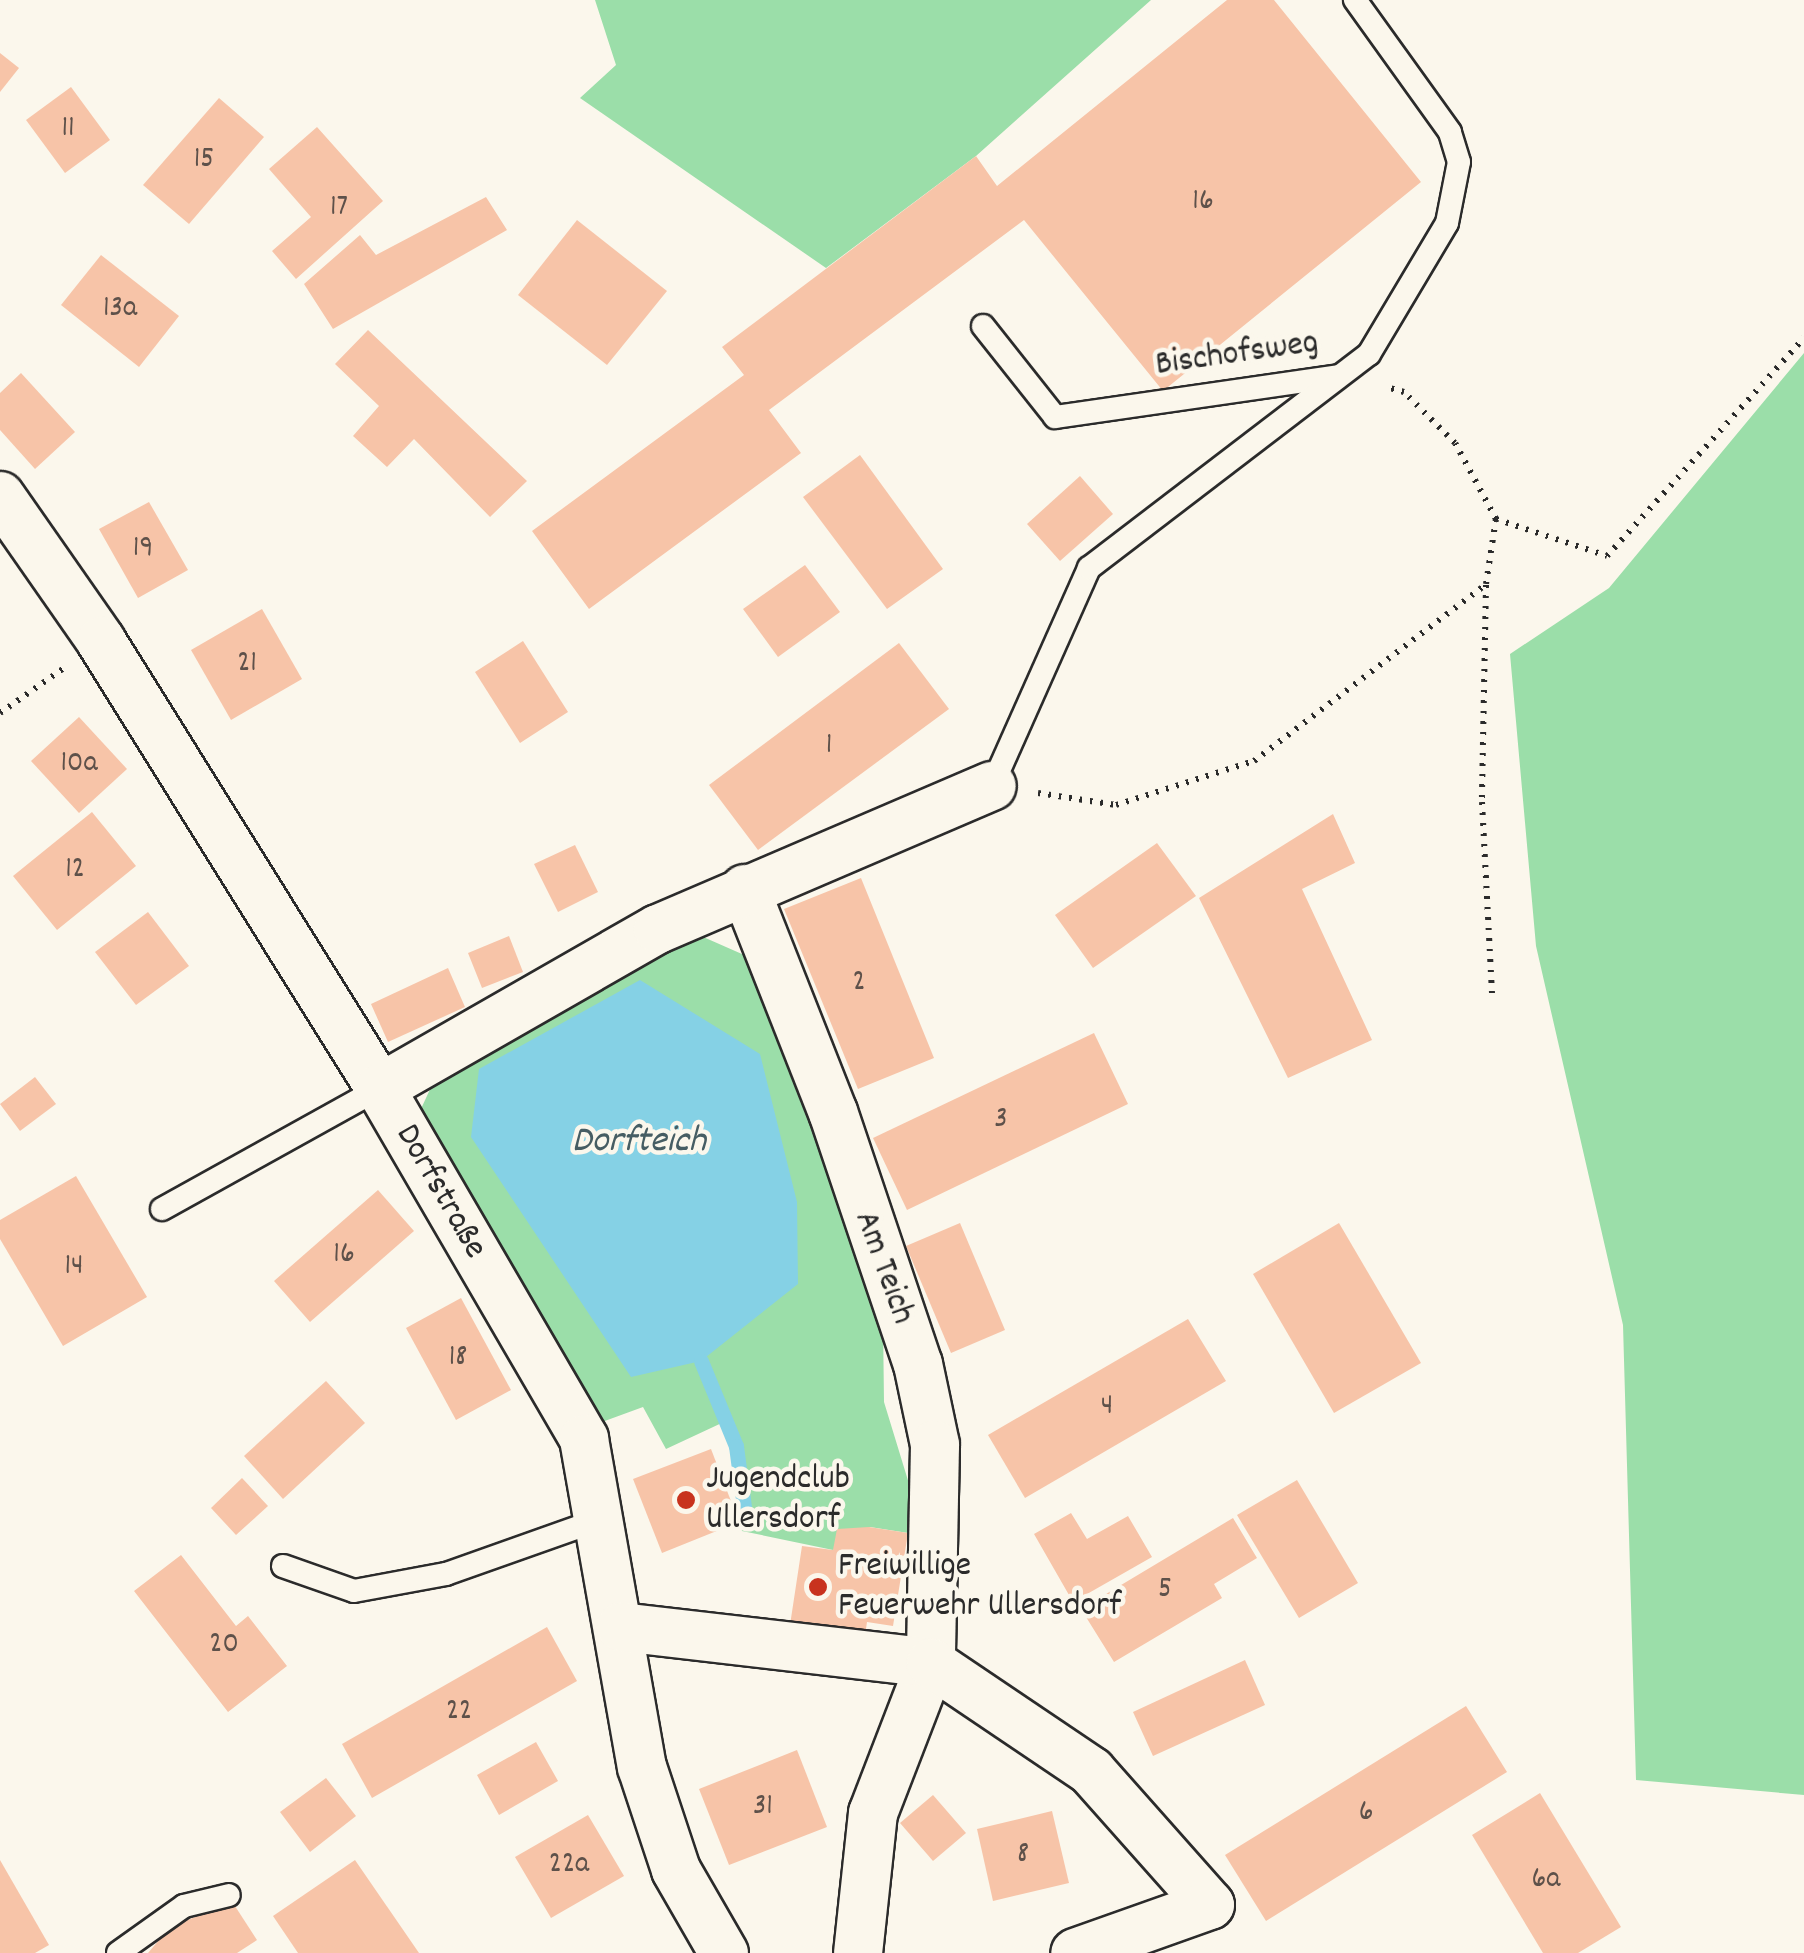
<!DOCTYPE html>
<meta charset="utf-8">
<style>
body{margin:0}
#map{position:relative;width:1804px;height:1953px;overflow:hidden;background:#fbf7ec;font-family:Dekko,sans-serif}
div>[style]{position:absolute}
.green>*{inset:0;background:#9bdea9}
.water>*{inset:0;background:#85d1e5}
.stream>*{height:15px;margin:-7.5px;padding:0 7.5px;transform-origin:7.5px;border-radius:7.5px;background:#85d1e5}
.building>*{inset:0;background:#f7c4a8}
.path>*{height:6px;margin-top:-3px;transform-origin:0;background:repeating-linear-gradient(90deg,#2b2b2b 0 2.5px,transparent 0 10.5px)}
.roads{filter:drop-shadow(2px 0 #2b2b2b) drop-shadow(-2px 0 #2b2b2b) drop-shadow(0 2px #2b2b2b) drop-shadow(0 -2px #2b2b2b)}
.lane>*{height:22px;margin:-11px;padding:0 11px;transform-origin:11px;border-radius:11px;background:#fbf7ec}
.street>*{height:48px;margin:-24px;padding:0 24px;transform-origin:24px;border-radius:24px;background:#fbf7ec}
.dots>*{width:28px;height:28px;translate:-50% -50%;box-sizing:border-box;border:5px solid #fbf7ec;border-radius:50%}
span{translate:-50% -50%;white-space:nowrap;text-align:center;line-height:1.15;-webkit-text-stroke:9px #fbf7ec;paint-order:stroke}
.number-label{font-size:30px;color:#5e514a}
.number-label span{-webkit-text-stroke-width:0}
.street-label{font-size:35px;color:#2b2b2b}
.poi-label{font-size:35px;color:#2b2b2b}
.left{translate:0 -50%;text-align:left}
.water-label{font-size:38px;color:#465d63;font-style:italic}
</style>
<div id="map">
<div class="green">
<i style="clip-path:polygon(595px 0,1151px 0,976px 156px,826px 268px,580px 98px,616px 65px)"></i>
<i style="clip-path:polygon(1804px 353px,1804px 1795px,1636px 1780px,1623px 1325px,1536px 946px,1510px 654px,1609px 588px)"></i>
<i style="clip-path:polygon(701px 936px,751px 958px,883px 1322px,884px 1402px,910px 1487px,908px 1533px,870px 1527px,833px 1550px,742px 1531px,726px 1421px,666px 1449px,643px 1407px,602px 1422px,420px 1111px,432px 1085px,651px 949px)"></i>
</div>
<div class="water">
<i style="clip-path:polygon(640px 980px,760px 1054px,797px 1202px,798px 1284px,701px 1361px,631px 1377px,471px 1137px,479px 1069px)"></i>
</div>
<div class="stream">
<i style="left:701px;top:1361px;width:92px;rotate:67.6deg"></i>
<i style="left:736px;top:1446px;width:69px;rotate:82.5deg"></i>
</div>
<div class="building">
<i style="clip-path:polygon(1227px 0,1274px 0,1421px 182px,1163px 391px,1024px 220px,769px 410px,801px 453px,589px 609px,532px 531px,744px 375px,722px 347px,976px 156px,997px 186px)"></i>
<i style="clip-path:polygon(0 53px,19px 68px,0 92px)"></i>
<i style="clip-path:polygon(71px 87px,110px 140px,65px 173px,26px 120px)"></i>
<i style="clip-path:polygon(219px 98px,264px 137px,189px 224px,143px 185px)"></i>
<i style="clip-path:polygon(317px 127px,383px 201px,296px 279px,272px 251px,311px 217px,269px 169px)"></i>
<i style="clip-path:polygon(486px 197px,507px 230px,333px 329px,304px 284px,360px 235px,376px 255px)"></i>
<i style="clip-path:polygon(577px 220px,667px 291px,607px 365px,518px 295px)"></i>
<i style="clip-path:polygon(101px 255px,179px 316px,139px 367px,61px 305px)"></i>
<i style="clip-path:polygon(368px 330px,527px 481px,490px 517px,414px 439px,387px 467px,353px 436px,379px 406px,335px 364px)"></i>
<i style="clip-path:polygon(21px 373px,75px 432px,35px 469px,0 430px,0 393px)"></i>
<i style="clip-path:polygon(860px 455px,943px 569px,887px 609px,803px 497px)"></i>
<i style="clip-path:polygon(1080px 476px,1113px 514px,1060px 561px,1027px 524px)"></i>
<i style="clip-path:polygon(149px 502px,188px 570px,138px 598px,99px 529px)"></i>
<i style="clip-path:polygon(805px 565px,840px 612px,778px 657px,743px 609px)"></i>
<i style="clip-path:polygon(262px 609px,302px 679px,231px 720px,191px 650px)"></i>
<i style="clip-path:polygon(523px 641px,568px 712px,520px 743px,475px 672px)"></i>
<i style="clip-path:polygon(899px 643px,949px 709px,758px 850px,709px 785px)"></i>
<i style="clip-path:polygon(79px 717px,127px 769px,79px 813px,31px 761px)"></i>
<i style="clip-path:polygon(92px 812px,136px 866px,57px 930px,13px 876px)"></i>
<i style="clip-path:polygon(1333px 814px,1355px 863px,1302px 889px,1372px 1040px,1288px 1078px,1199px 898px)"></i>
<i style="clip-path:polygon(1157px 843px,1196px 896px,1093px 968px,1055px 915px)"></i>
<i style="clip-path:polygon(575px 845px,598px 892px,558px 912px,534px 864px)"></i>
<i style="clip-path:polygon(861px 878px,934px 1058px,858px 1089px,784px 909px)"></i>
<i style="clip-path:polygon(148px 912px,189px 966px,136px 1005px,95px 952px)"></i>
<i style="clip-path:polygon(509px 936px,523px 972px,482px 988px,468px 953px)"></i>
<i style="clip-path:polygon(448px 968px,465px 1007px,388px 1042px,371px 1004px)"></i>
<i style="clip-path:polygon(1094px 1033px,1128px 1104px,907px 1210px,873px 1138px)"></i>
<i style="clip-path:polygon(35px 1077px,56px 1104px,20px 1131px,0 1104px)"></i>
<i style="clip-path:polygon(76px 1176px,147px 1297px,63px 1346px,0 1239px,0 1220px)"></i>
<i style="clip-path:polygon(378px 1190px,414px 1231px,310px 1322px,274px 1281px)"></i>
<i style="clip-path:polygon(960px 1223px,1005px 1330px,951px 1353px,906px 1246px)"></i>
<i style="clip-path:polygon(1339px 1223px,1421px 1363px,1334px 1413px,1253px 1274px)"></i>
<i style="clip-path:polygon(461px 1298px,511px 1390px,456px 1420px,406px 1328px)"></i>
<i style="clip-path:polygon(1188px 1319px,1226px 1381px,1025px 1498px,988px 1435px)"></i>
<i style="clip-path:polygon(326px 1381px,365px 1423px,283px 1499px,244px 1456px)"></i>
<i style="clip-path:polygon(711px 1449px,739px 1522px,662px 1553px,633px 1479px)"></i>
<i style="clip-path:polygon(242px 1478px,268px 1506px,236px 1535px,211px 1508px)"></i>
<i style="clip-path:polygon(1297px 1480px,1358px 1583px,1299px 1618px,1237px 1515px)"></i>
<i style="clip-path:polygon(1071px 1513px,1087px 1539px,1128px 1516px,1152px 1557px,1073px 1602px,1034px 1534px)"></i>
<i style="clip-path:polygon(1233px 1518px,1257px 1558px,1214px 1584px,1222px 1598px,1114px 1662px,1081px 1609px)"></i>
<i style="clip-path:polygon(869px 1527px,908px 1533px,893px 1626px,867px 1622px,865px 1636px,790px 1625px,802px 1546px,833px 1550px,837px 1529px)"></i>
<i style="clip-path:polygon(181px 1555px,236px 1626px,248px 1616px,287px 1666px,228px 1712px,134px 1591px)"></i>
<i style="clip-path:polygon(547px 1627px,577px 1681px,372px 1798px,342px 1744px)"></i>
<i style="clip-path:polygon(1245px 1660px,1265px 1705px,1153px 1756px,1133px 1712px)"></i>
<i style="clip-path:polygon(1466px 1706px,1507px 1772px,1266px 1921px,1225px 1855px)"></i>
<i style="clip-path:polygon(536px 1742px,558px 1781px,499px 1815px,477px 1775px)"></i>
<i style="clip-path:polygon(797px 1750px,827px 1827px,729px 1865px,699px 1789px)"></i>
<i style="clip-path:polygon(326px 1778px,356px 1816px,310px 1852px,280px 1812px)"></i>
<i style="clip-path:polygon(1540px 1793px,1621px 1927px,1578px 1953px,1543px 1953px,1472px 1835px)"></i>
<i style="clip-path:polygon(933px 1795px,966px 1833px,933px 1861px,900px 1823px)"></i>
<i style="clip-path:polygon(1052px 1811px,1069px 1883px,993px 1901px,977px 1829px)"></i>
<i style="clip-path:polygon(588px 1815px,624px 1876px,551px 1918px,515px 1857px)"></i>
<i style="clip-path:polygon(0 1860px,49px 1945px,35px 1953px,0 1953px)"></i>
<i style="clip-path:polygon(355px 1860px,419px 1953px,298px 1953px,273px 1916px)"></i>
<i style="clip-path:polygon(233px 1903px,257px 1940px,237px 1953px,148px 1953px,171px 1926px)"></i>
</div>
<div class="path">
<i style="left:1496px;top:519px;width:117px;rotate:18.4deg"></i>
<i style="left:1607px;top:556px;width:294px;rotate:-47.9deg"></i>
<i style="left:1486px;top:585px;width:217px;rotate:91.1deg"></i>
<i style="left:1482px;top:802px;width:193px;rotate:87deg"></i>
<i style="left:0;top:713px;width:78px;rotate:-35.1deg"></i>
<i style="left:1038px;top:793px;width:79px;rotate:8.7deg"></i>
<i style="left:1116px;top:805px;width:145px;rotate:-17.7deg"></i>
<i style="left:1254px;top:761px;width:292px;rotate:-37.3deg"></i>
<i style="left:1486px;top:584px;width:66px;rotate:-81.3deg"></i>
<i style="left:1496px;top:519px;width:86px;rotate:-118.3deg"></i>
<i style="left:1455px;top:443px;width:72px;rotate:-135deg"></i>
<i style="left:1404px;top:392px;width:19px;rotate:-164deg"></i>
</div>
<div class="roads">
<div class="lane">
<i style="left:983px;top:326px;width:116px;rotate:51.6deg"></i>
<i style="left:1055px;top:417px;width:286px;rotate:-8.2deg"></i>
<i style="left:992px;top:786px;width:239px;rotate:-66deg"></i>
<i style="left:1089px;top:568px;width:352px;rotate:-37.4deg"></i>
<i style="left:1369px;top:354px;width:152px;rotate:-59.2deg"></i>
<i style="left:1447px;top:223px;width:62px;rotate:-78.9deg"></i>
<i style="left:1459px;top:162px;width:31px;rotate:-107deg"></i>
<i style="left:1450px;top:132px;width:163px;rotate:-125.7deg"></i>
<i style="left:162px;top:1209px;width:249px;rotate:-29deg"></i>
<i style="left:283px;top:1566px;width:75px;rotate:19.4deg"></i>
<i style="left:354px;top:1591px;width:94px;rotate:-10.5deg"></i>
<i style="left:446px;top:1574px;width:168px;rotate:-19.5deg"></i>
<i style="left:118px;top:1953px;width:81px;rotate:-35.5deg"></i>
<i style="left:184px;top:1906px;width:46px;rotate:-13.7deg"></i>
</div>
<div class="street">
<i style="left:0;top:496px;width:177px;rotate:55.1deg"></i>
<i style="left:101px;top:641px;width:527px;rotate:58.03deg"></i>
<i style="left:380px;top:1088px;width:406px;rotate:59.8deg"></i>
<i style="left:584px;top:1439px;width:333px;rotate:80deg"></i>
<i style="left:642px;top:1767px;width:108px;rotate:71.7deg"></i>
<i style="left:676px;top:1870px;width:96px;rotate:60deg"></i>
<i style="left:745px;top:889px;width:240px;rotate:68.5deg"></i>
<i style="left:833px;top:1112px;width:266px;rotate:71.4deg"></i>
<i style="left:918px;top:1364px;width:83px;rotate:78.1deg"></i>
<i style="left:935px;top:1445px;width:218px;rotate:91.1deg"></i>
<i style="left:931px;top:1663px;width:161px;rotate:111.1deg"></i>
<i style="left:873px;top:1813px;width:141px;rotate:96.1deg"></i>
<i style="left:380px;top:1088px;width:320px;rotate:-29.8deg"></i>
<i style="left:658px;top:929px;width:363px;rotate:-23.2deg"></i>
<i style="left:621px;top:1627px;width:312px;rotate:6.6deg"></i>
<i style="left:931px;top:1663px;width:193px;rotate:34deg"></i>
<i style="left:1091px;top:1771px;width:179px;rotate:48.4deg"></i>
<i style="left:1210px;top:1905px;width:143px;rotate:160.4deg"></i>
</div>
</div>
<div class="dots">
<i style="left:686px;top:1500px;background:#c8321e"></i>
<i style="left:818px;top:1587px;background:#c8321e"></i>
</div>
<div class="number-label">
<span style="left:68px;top:130px">11</span>
<span style="left:204px;top:161px">15</span>
<span style="left:1203px;top:203px">16</span>
<span style="left:339px;top:209px">17</span>
<span style="left:120px;top:310px">13a</span>
<span style="left:143px;top:550px">19</span>
<span style="left:247px;top:665px">21</span>
<span style="left:829px;top:747px">1</span>
<span style="left:79px;top:765px">10a</span>
<span style="left:75px;top:871px">12</span>
<span style="left:859px;top:984px">2</span>
<span style="left:1001px;top:1121px">3</span>
<span style="left:344px;top:1256px">16</span>
<span style="left:74px;top:1268px">14</span>
<span style="left:458px;top:1359px">18</span>
<span style="left:1107px;top:1408px">4</span>
<span style="left:1165px;top:1591px">5</span>
<span style="left:224px;top:1646px">20</span>
<span style="left:459px;top:1713px">22</span>
<span style="left:763px;top:1808px">31</span>
<span style="left:1366px;top:1814px">6</span>
<span style="left:1023px;top:1856px">8</span>
<span style="left:569px;top:1866px">22a</span>
<span style="left:1546px;top:1881px">6a</span>
</div>
<div class="street-label">
<span style="left:1237px;top:355px;rotate:-8deg">Bischofsweg</span>
<span style="left:440px;top:1192px;rotate:60deg">Dorfstraße</span>
<span style="left:883px;top:1268px;rotate:70deg">Am Teich</span>
</div>
<div class="poi-label">
<span class="left" style="left:706px;top:1500px">Jugendclub<br>Ullersdorf</span>
<span class="left" style="left:838px;top:1587px">Freiwillige<br>Feuerwehr Ullersdorf</span>
</div>
<div class="water-label">
<span style="left:639px;top:1143px">Dorfteich</span>
</div>
</div>
